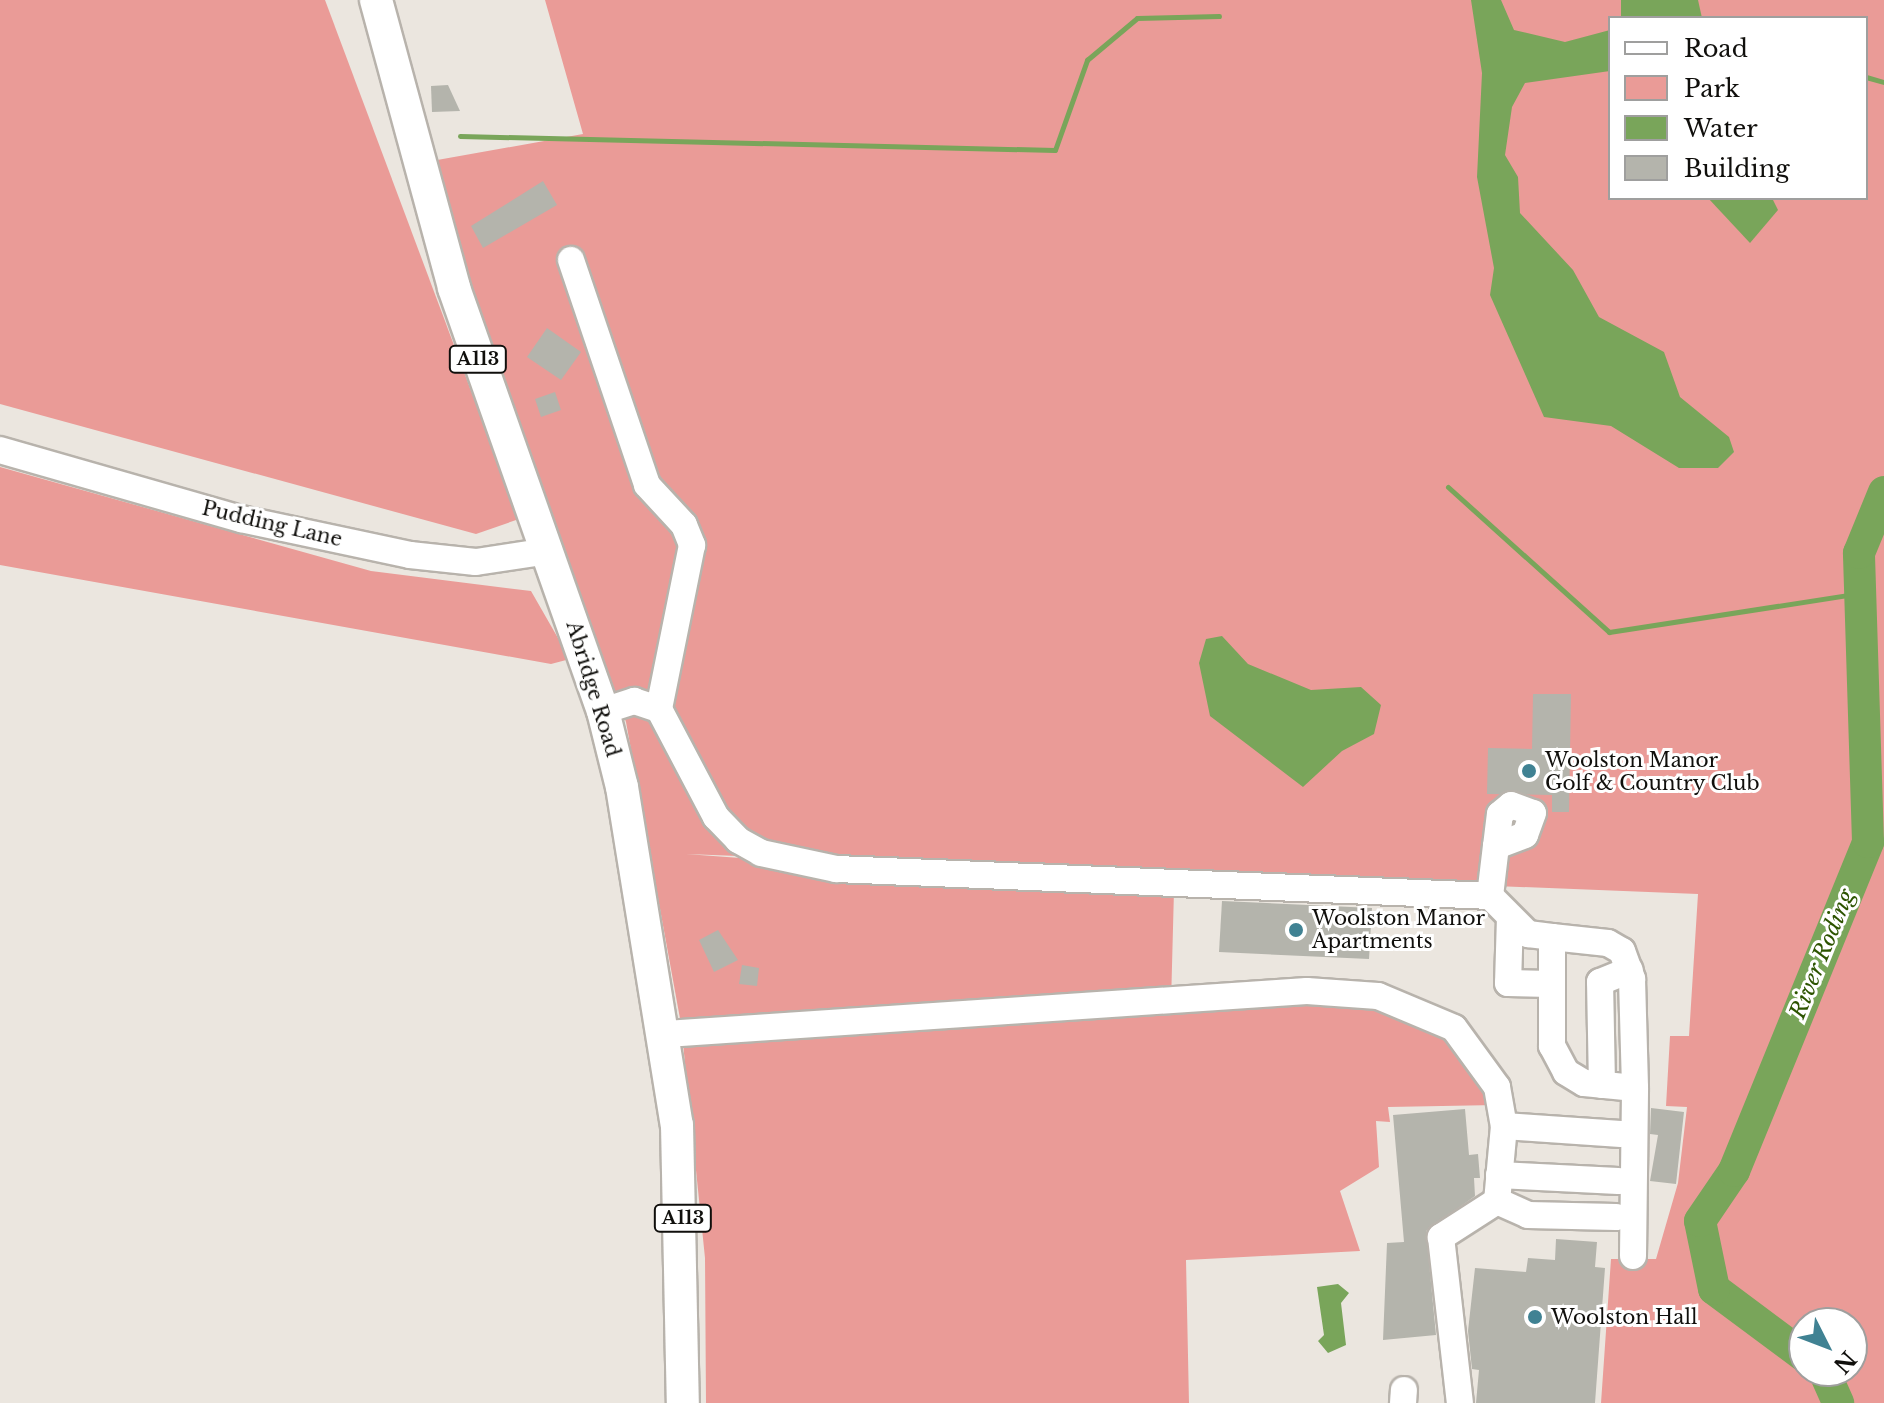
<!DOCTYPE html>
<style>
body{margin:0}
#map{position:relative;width:1884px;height:1403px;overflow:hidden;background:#ebe6df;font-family:"Libre Baskerville",serif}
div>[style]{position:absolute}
.green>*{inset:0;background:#ea9b97}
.water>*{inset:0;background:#79a55a}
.stream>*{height:5px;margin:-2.5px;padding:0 2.5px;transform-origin:2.5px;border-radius:2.5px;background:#79a55a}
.river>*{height:32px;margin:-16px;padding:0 16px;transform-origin:16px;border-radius:16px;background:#79a55a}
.building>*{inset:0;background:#b4b4ac}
.roads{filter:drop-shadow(2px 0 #b8b3ac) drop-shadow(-2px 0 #b8b3ac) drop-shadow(0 2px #b8b3ac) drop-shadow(0 -2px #b8b3ac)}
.minor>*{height:26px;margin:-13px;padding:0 13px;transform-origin:13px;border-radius:13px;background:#fff}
.major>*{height:32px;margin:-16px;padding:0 16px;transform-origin:16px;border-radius:16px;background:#fff}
.dots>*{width:22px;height:22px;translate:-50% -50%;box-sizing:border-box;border:4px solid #fff;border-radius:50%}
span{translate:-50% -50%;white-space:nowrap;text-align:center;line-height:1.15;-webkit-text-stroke:6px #fff;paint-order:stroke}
.shield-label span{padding:2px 6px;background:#fff;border:2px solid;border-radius:6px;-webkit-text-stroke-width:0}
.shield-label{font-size:18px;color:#100f0c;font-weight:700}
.street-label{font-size:20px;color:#100f0c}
.poi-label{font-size:20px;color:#100f0c}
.left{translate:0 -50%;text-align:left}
.water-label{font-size:22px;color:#2d5400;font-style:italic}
.legend{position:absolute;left:1608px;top:16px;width:260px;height:184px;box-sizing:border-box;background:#fff;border:2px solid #9f9f9e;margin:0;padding:10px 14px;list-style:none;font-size:24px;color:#100f0c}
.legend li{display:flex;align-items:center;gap:16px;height:40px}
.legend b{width:40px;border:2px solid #9f9f9e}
.north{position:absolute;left:1788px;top:1307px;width:80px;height:80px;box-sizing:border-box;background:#fff;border:2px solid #9f9f9e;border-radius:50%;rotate:132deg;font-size:22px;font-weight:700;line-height:32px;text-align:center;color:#100f0c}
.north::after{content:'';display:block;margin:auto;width:28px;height:36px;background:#408293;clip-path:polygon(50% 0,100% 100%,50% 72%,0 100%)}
</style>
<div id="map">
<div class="green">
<i style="clip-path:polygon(0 0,325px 0,519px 519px,476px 534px,0 404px)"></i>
<i style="clip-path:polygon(evenodd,545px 0,1884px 0,1884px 1403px,1601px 1403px,1611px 1259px,1656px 1259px,1678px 1183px,1687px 1107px,1666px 1106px,1670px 1036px,1689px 1036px,1698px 894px,686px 854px,1174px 890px,1171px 1004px,1372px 1004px,1452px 1035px,1496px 1105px,1388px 1107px,1390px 1122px,1376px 1121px,1379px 1167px,1340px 1191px,1360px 1251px,1186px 1260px,1189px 1403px,706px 1403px,705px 1258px,681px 1024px,626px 722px,426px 162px,583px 134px,545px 0,1610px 18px,1866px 18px,1866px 198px,1610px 198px,1610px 18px,545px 0,1804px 1323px,1852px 1323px,1852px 1371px,1804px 1371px,1804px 1323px)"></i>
<i style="clip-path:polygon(0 467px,371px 571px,531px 591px,570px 659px,551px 664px,0 565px)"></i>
</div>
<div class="water">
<i style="clip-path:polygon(1471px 0,1501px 0,1514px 30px,1565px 42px,1610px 30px,1610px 71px,1525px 83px,1512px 107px,1505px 155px,1518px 177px,1520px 213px,1573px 270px,1599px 317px,1664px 352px,1680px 397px,1729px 437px,1734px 452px,1718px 468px,1679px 468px,1611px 426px,1544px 417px,1490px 295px,1494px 268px,1477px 177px,1482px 73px)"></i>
<i style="clip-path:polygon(1621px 0,1698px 0,1702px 18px,1621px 18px)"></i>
<i style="clip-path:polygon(1708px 198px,1772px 198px,1778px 210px,1750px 243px)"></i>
<i style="clip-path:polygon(1222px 636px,1248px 664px,1311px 690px,1361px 687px,1381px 705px,1374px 734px,1342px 751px,1303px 787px,1210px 716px,1199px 663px,1206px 639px)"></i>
<i style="clip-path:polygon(1338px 1284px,1349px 1293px,1341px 1303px,1346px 1345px,1328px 1353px,1318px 1341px,1324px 1335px,1317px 1287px)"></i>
</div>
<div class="stream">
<i style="left:1866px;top:77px;width:19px;rotate:16deg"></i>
<i style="left:460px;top:136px;width:595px;rotate:1.35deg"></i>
<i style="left:1055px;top:150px;width:96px;rotate:-70.4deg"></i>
<i style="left:1087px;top:60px;width:65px;rotate:-40deg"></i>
<i style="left:1137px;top:18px;width:82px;rotate:-1.4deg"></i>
<i style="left:1448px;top:487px;width:217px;rotate:42deg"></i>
<i style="left:1609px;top:632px;width:254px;rotate:-8.8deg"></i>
</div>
<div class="river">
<i style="left:1804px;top:1356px;width:112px;rotate:-143.3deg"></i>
<i style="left:1714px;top:1289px;width:69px;rotate:-101.6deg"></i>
<i style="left:1700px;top:1221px;width:60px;rotate:-55.8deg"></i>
<i style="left:1734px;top:1171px;width:355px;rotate:-67.8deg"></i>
<i style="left:1868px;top:842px;width:289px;rotate:-91.8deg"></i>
<i style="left:1859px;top:553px;width:66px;rotate:-67.7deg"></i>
<i style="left:1824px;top:1371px;width:35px;rotate:66deg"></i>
</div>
<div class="building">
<i style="clip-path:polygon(448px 85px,460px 111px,432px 112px,431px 86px)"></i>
<i style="clip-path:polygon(543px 181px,557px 205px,483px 248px,471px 226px)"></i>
<i style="clip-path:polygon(547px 328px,581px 352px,561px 380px,527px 357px)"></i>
<i style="clip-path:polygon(555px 392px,561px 410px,541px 417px,535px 399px)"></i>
<i style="clip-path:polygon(1533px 694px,1571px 694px,1569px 812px,1552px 812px,1552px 795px,1487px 794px,1488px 748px,1532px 749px)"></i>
<i style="clip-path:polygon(1222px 901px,1372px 908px,1369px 959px,1219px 952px)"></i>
<i style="clip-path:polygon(718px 930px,738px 960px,714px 972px,699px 940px)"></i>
<i style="clip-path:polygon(742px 965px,759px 968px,757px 986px,739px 984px)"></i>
<i style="clip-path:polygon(1651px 1108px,1684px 1112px,1676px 1184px,1650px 1181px,1658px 1135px,1650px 1134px)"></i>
<i style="clip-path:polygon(1465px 1109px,1469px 1155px,1478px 1154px,1480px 1178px,1474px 1178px,1475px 1196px,1426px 1231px,1436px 1335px,1383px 1340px,1387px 1243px,1404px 1242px,1393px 1115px)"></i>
<i style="clip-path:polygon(1556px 1239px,1597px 1242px,1595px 1267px,1605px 1268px,1595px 1403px,1476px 1403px,1479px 1370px,1472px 1369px,1468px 1331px,1475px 1268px,1526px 1272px,1528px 1258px,1555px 1260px)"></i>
</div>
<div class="roads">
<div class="minor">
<i style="left:571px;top:260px;width:237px;rotate:71.3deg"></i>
<i style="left:647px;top:485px;width:54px;rotate:47.2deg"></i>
<i style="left:684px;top:525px;width:22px;rotate:68deg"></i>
<i style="left:692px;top:545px;width:167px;rotate:101.4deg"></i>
<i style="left:659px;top:709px;width:122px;rotate:62.2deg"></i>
<i style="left:716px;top:817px;width:32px;rotate:46deg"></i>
<i style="left:738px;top:840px;width:26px;rotate:29deg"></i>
<i style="left:761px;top:853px;width:77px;rotate:12deg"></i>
<i style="left:836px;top:869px;width:655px;rotate:2.36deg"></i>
<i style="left:1490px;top:896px;width:54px;rotate:45deg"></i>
<i style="left:1528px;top:934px;width:24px;rotate:7deg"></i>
<i style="left:1552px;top:937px;width:56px;rotate:6.1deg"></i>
<i style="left:1608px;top:943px;width:16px;rotate:30deg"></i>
<i style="left:1622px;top:951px;width:30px;rotate:70deg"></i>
<i style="left:1632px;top:979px;width:109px;rotate:88.4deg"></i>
<i style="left:1635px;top:1088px;width:51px;rotate:-174.4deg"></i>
<i style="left:1584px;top:1083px;width:21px;rotate:-149deg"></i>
<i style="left:1566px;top:1072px;width:30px;rotate:-118deg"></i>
<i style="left:1552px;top:1046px;width:109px;rotate:-90deg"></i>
<i style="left:0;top:450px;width:251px;rotate:16deg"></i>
<i style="left:241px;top:519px;width:173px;rotate:12deg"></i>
<i style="left:410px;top:555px;width:66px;rotate:6.1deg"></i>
<i style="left:476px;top:562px;width:74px;rotate:-8.6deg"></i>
<i style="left:603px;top:711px;width:33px;rotate:-18deg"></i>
<i style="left:634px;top:701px;width:26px;rotate:18deg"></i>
<i style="left:1490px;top:896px;width:50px;rotate:-83.2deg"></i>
<i style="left:1496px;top:846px;width:32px;rotate:-83deg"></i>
<i style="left:1500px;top:814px;width:14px;rotate:-39deg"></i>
<i style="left:1511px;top:805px;width:23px;rotate:20deg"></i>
<i style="left:1533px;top:813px;width:23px;rotate:110deg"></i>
<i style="left:1525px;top:835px;width:31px;rotate:159deg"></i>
<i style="left:1510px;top:917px;width:66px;rotate:91.7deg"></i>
<i style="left:1508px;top:983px;width:42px;rotate:1.4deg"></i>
<i style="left:666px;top:1034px;width:642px;rotate:-3.84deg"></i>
<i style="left:1307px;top:991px;width:71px;rotate:4deg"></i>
<i style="left:1378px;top:996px;width:82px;rotate:22.8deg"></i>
<i style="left:1454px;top:1028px;width:73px;rotate:53.9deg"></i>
<i style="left:1497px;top:1087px;width:40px;rotate:80deg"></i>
<i style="left:1504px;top:1126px;width:75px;rotate:95.3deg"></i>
<i style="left:1497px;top:1201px;width:67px;rotate:147.3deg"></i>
<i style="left:1441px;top:1237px;width:167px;rotate:83.5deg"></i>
<i style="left:1602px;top:1085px;width:103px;rotate:-91.1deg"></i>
<i style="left:1600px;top:982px;width:32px;rotate:-22deg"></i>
<i style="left:1504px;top:1126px;width:117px;rotate:3.9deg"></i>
<i style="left:1499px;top:1175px;width:119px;rotate:2.9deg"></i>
<i style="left:1497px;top:1201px;width:34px;rotate:24deg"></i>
<i style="left:1528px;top:1215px;width:88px;rotate:1.3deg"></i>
<i style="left:1633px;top:1256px;width:168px;rotate:-89.3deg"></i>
<i style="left:1403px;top:1403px;width:13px;rotate:-86deg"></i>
</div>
<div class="major">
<i style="left:376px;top:0;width:298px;rotate:74.8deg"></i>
<i style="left:454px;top:288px;width:448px;rotate:70.6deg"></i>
<i style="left:603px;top:711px;width:78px;rotate:76deg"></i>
<i style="left:622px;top:787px;width:342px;rotate:80.8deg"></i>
<i style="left:677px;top:1125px;width:278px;rotate:88.8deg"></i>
</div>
</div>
<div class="dots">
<i style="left:1529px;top:771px;background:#408293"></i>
<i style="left:1296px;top:930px;background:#408293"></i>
<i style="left:1535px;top:1317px;background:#408293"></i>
</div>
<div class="shield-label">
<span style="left:478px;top:359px">A113</span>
<span style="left:683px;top:1218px">A113</span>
</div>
<div class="street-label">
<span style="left:272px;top:524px;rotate:13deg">Pudding Lane</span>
<span style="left:593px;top:689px;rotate:73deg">Abridge Road</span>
</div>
<div class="poi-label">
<span class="left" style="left:1545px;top:772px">Woolston Manor<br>Golf &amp; Country Club</span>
<span class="left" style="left:1312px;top:930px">Woolston Manor<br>Apartments</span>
<span class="left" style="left:1551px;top:1317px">Woolston Hall</span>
</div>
<div class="water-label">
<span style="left:1822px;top:954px;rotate:-68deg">River Roding</span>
</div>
<ul class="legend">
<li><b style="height:10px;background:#fff"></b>Road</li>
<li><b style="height:22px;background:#ea9b97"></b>Park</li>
<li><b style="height:22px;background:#79a55a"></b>Water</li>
<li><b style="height:22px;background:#b4b4ac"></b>Building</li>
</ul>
<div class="north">N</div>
</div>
